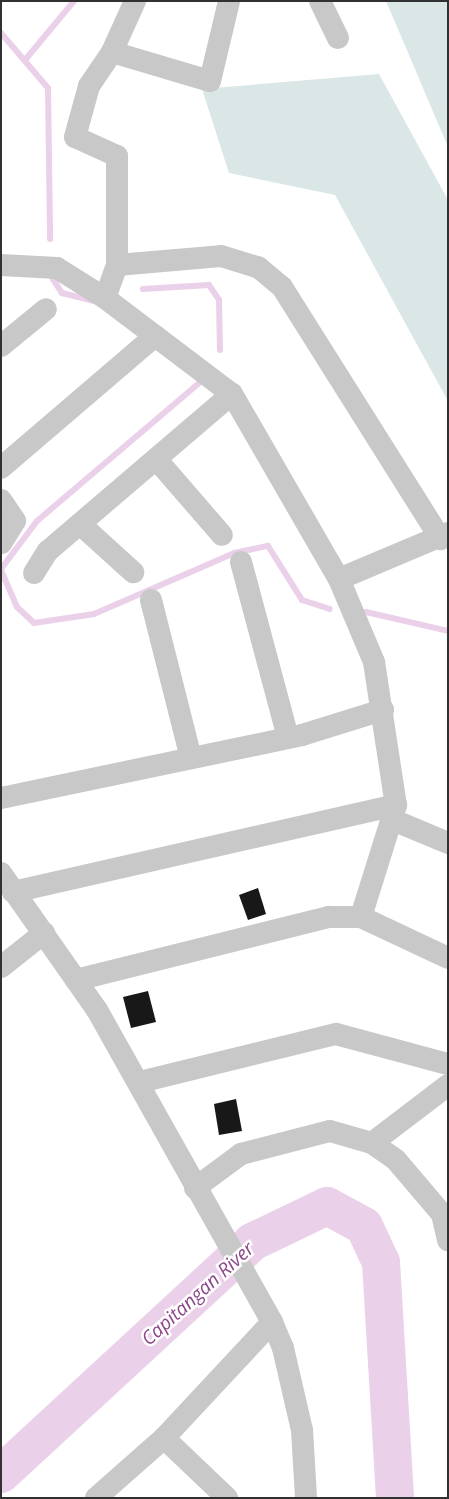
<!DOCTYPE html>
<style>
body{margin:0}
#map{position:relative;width:449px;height:1499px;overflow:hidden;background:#fff;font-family:"Open Sans",sans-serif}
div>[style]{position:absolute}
.green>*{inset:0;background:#dbe6e7}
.stream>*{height:6px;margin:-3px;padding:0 3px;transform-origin:3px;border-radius:3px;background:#ead0e9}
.river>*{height:38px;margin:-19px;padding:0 19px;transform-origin:19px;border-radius:19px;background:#ead0e9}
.building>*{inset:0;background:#181818}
.minor>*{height:22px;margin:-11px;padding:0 11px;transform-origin:11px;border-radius:11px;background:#c8c8c8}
span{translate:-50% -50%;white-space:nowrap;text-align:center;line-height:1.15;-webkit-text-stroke:5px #fff;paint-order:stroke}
.water-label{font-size:19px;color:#8c468a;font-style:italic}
.frame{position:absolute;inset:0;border:2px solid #313131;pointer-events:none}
</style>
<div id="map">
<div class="green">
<i style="clip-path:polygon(386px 1px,448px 1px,448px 147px,412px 62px)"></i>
<i style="clip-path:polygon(379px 74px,448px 200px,448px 401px,335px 195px,229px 173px,202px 89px)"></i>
</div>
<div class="stream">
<i style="left:1px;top:33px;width:72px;rotate:49.5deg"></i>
<i style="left:48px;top:88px;width:151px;rotate:89.2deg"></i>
<i style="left:25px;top:60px;width:77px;rotate:-50.3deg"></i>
<i style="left:49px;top:273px;width:24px;rotate:57deg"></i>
<i style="left:62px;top:293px;width:32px;rotate:14deg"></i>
<i style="left:143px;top:289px;width:66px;rotate:-3.5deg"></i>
<i style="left:209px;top:285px;width:18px;rotate:56deg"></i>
<i style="left:219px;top:300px;width:50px;rotate:88.9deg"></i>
<i style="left:1px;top:569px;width:60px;rotate:-53.1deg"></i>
<i style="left:37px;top:521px;width:221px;rotate:-40.4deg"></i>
<i style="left:1px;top:570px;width:40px;rotate:66.6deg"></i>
<i style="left:17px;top:607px;width:23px;rotate:43deg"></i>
<i style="left:34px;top:623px;width:61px;rotate:-8.5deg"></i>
<i style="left:94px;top:614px;width:153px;rotate:-23.5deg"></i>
<i style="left:234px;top:553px;width:35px;rotate:-12deg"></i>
<i style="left:268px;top:546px;width:64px;rotate:57.8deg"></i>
<i style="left:302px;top:600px;width:29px;rotate:18deg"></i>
<i style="left:366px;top:612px;width:84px;rotate:13deg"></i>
</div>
<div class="river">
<i style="left:1px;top:1474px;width:342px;rotate:-42.7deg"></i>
<i style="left:252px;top:1242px;width:83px;rotate:-25.6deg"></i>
<i style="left:327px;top:1206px;width:42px;rotate:28.4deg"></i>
<i style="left:364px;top:1226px;width:40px;rotate:65deg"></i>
<i style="left:381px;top:1262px;width:236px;rotate:86.6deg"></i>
</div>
<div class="building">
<i style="clip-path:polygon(258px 888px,266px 914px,248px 920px,239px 895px)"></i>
<i style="clip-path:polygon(148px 991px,156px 1022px,131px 1028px,123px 997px)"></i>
<i style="clip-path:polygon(236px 1099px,242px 1131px,219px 1135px,214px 1104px)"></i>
</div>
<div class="minor">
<i style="left:320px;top:1px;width:41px;rotate:64.1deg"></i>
<i style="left:112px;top:52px;width:102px;rotate:16.5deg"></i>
<i style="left:210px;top:81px;width:82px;rotate:-76.6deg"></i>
<i style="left:1px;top:265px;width:56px;rotate:3.1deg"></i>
<i style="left:57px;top:268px;width:57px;rotate:32deg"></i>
<i style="left:105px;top:298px;width:159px;rotate:37.1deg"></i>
<i style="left:232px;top:394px;width:214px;rotate:60deg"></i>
<i style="left:339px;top:579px;width:90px;rotate:67.1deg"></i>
<i style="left:374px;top:662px;width:145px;rotate:81.3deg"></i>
<i style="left:396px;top:805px;width:117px;rotate:107.4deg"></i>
<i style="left:117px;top:265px;width:109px;rotate:-90deg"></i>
<i style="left:117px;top:156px;width:46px;rotate:-155.7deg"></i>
<i style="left:75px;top:137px;width:53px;rotate:-74.6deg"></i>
<i style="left:89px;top:86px;width:41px;rotate:-55.9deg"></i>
<i style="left:112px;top:52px;width:56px;rotate:-65.7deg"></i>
<i style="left:105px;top:298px;width:35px;rotate:-70deg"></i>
<i style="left:117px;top:265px;width:104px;rotate:-4.9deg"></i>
<i style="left:221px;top:256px;width:39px;rotate:17deg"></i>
<i style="left:258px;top:267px;width:31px;rotate:40deg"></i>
<i style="left:282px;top:287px;width:298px;rotate:57.8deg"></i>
<i style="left:1px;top:346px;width:58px;rotate:-39.4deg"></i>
<i style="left:157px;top:460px;width:99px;rotate:49.1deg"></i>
<i style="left:1px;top:468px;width:203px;rotate:-40.6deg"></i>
<i style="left:1px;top:500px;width:25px;rotate:56deg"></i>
<i style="left:15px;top:521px;width:26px;rotate:122deg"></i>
<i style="left:80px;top:524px;width:72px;rotate:42.2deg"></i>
<i style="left:241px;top:562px;width:182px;rotate:75deg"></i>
<i style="left:34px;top:573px;width:26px;rotate:-58deg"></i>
<i style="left:48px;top:551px;width:242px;rotate:-40.5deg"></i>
<i style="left:339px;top:579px;width:118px;rotate:-22.9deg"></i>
<i style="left:151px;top:600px;width:163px;rotate:75.8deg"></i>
<i style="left:1px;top:798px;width:308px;rotate:-11.8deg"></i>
<i style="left:302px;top:735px;width:85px;rotate:-17.2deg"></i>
<i style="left:393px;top:820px;width:60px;rotate:22.7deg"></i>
<i style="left:1px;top:873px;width:167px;rotate:55deg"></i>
<i style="left:97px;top:1010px;width:358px;rotate:60.7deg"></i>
<i style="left:272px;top:1322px;width:28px;rotate:67deg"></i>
<i style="left:283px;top:1348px;width:84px;rotate:77deg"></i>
<i style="left:302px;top:1430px;width:68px;rotate:86.6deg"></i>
<i style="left:13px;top:892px;width:393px;rotate:-12.8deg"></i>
<i style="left:1px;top:967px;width:55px;rotate:-38.3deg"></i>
<i style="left:76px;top:980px;width:261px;rotate:-14deg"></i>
<i style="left:329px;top:917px;width:32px"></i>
<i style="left:361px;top:917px;width:96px;rotate:25.2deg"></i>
<i style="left:140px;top:1082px;width:202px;rotate:-13.8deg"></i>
<i style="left:336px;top:1034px;width:116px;rotate:15deg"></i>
<i style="left:372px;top:1143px;width:96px;rotate:-37.3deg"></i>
<i style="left:195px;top:1188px;width:57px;rotate:-36.5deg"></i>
<i style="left:241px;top:1154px;width:92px;rotate:-14.5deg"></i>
<i style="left:330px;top:1131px;width:44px;rotate:15.9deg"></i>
<i style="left:372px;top:1143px;width:29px;rotate:35deg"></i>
<i style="left:396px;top:1160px;width:71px;rotate:49.6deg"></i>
<i style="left:442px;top:1214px;width:27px;rotate:77deg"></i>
<i style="left:164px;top:1438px;width:87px;rotate:43.6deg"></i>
<i style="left:96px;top:1498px;width:91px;rotate:-41.4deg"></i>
<i style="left:164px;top:1438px;width:158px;rotate:-47deg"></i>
</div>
<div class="water-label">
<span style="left:198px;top:1294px;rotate:-42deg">Capitangan River</span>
</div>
<div class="frame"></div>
</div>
